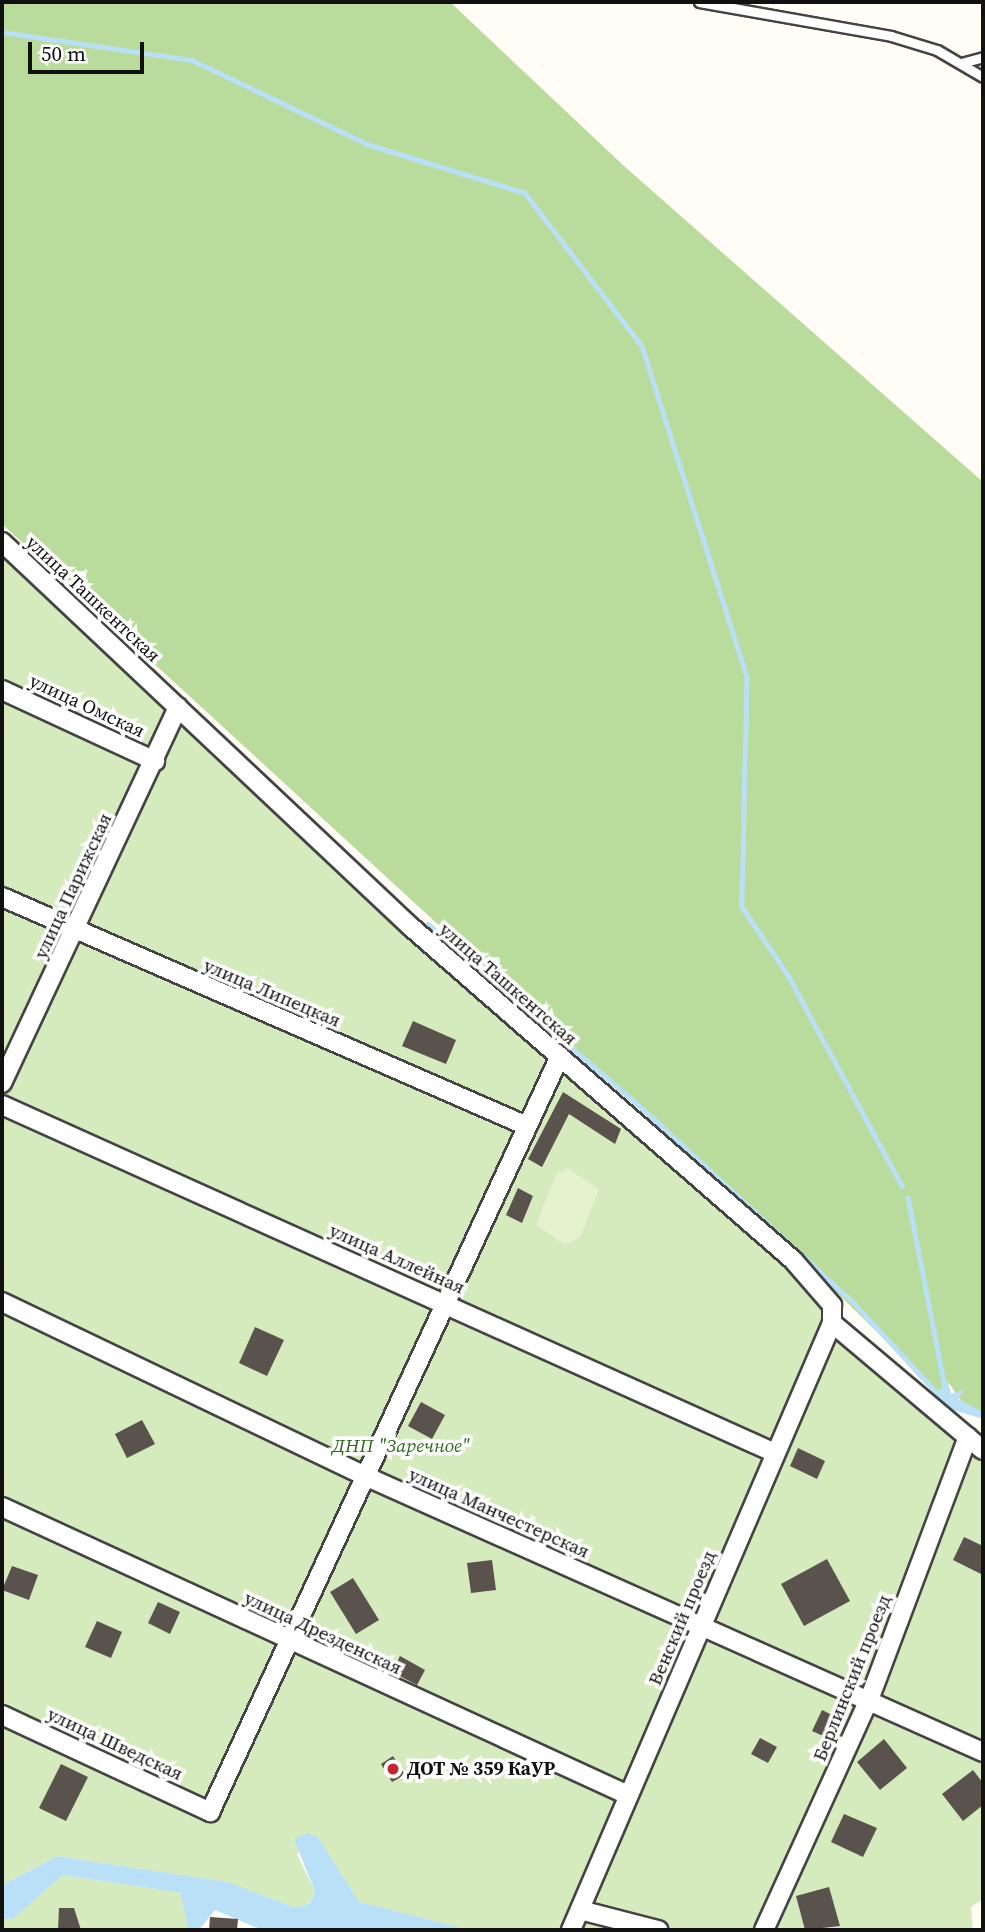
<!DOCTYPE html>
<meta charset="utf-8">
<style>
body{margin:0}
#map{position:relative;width:985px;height:1932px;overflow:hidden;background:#fffdf5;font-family:"Source Serif 4",serif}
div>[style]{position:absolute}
.green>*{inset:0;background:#d5ebbd}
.forest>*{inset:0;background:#b9dc9c}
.pitch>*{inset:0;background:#e6f2cf}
.water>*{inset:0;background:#b9e0f7}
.stream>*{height:4.5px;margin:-2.25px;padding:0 2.25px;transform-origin:2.25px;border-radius:2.25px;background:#b9e0f7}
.building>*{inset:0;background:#5a524d}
.roads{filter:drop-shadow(2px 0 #444) drop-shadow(-2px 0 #444) drop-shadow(0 2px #444) drop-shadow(0 -2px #444)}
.lane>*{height:9px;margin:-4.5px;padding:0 4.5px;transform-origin:4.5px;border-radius:4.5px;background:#fff}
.street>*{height:18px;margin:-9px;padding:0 9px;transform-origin:9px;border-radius:9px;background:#fff}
.dots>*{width:19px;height:19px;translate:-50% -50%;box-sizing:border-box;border:4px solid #fff;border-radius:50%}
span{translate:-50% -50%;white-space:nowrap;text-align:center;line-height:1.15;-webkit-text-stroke:7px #fff;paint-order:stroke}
.street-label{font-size:19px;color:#111}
.park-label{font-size:19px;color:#2f6b1f;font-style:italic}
.poi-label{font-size:19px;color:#111;font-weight:700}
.left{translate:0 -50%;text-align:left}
.frame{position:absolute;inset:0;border:4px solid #111;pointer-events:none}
.scale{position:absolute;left:28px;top:42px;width:116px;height:32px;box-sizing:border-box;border:4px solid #111;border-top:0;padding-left:9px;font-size:21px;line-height:24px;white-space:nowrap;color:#111;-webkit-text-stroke:5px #fff;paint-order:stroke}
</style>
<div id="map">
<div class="green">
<i style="clip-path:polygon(2px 542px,793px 1260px,837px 1327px,983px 1450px,983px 1899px,971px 1907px,973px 1930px,471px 1930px,359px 1903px,318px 1837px,297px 1854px,315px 1892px,310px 1903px,296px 1908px,227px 1882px,57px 1856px,2px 1885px)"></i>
<i style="clip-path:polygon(63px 1875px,182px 1893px,188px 1930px,2px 1930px,2px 1918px,13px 1918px)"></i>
</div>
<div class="forest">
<i style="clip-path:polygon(2px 2px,450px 2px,624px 166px,983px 482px,983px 1412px,965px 1407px,949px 1383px,938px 1392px,812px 1268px,2px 524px)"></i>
</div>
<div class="pitch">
<i style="clip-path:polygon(567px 1168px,599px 1189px,580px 1237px,565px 1245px,536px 1225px,556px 1175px)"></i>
</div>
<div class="water">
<i style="clip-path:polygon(948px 1381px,951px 1394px,965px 1389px,958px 1399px,983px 1412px,983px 1419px,940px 1406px,936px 1393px)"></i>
<i style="clip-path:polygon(308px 1833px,318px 1837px,359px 1902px,471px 1930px,262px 1930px,215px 1910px,199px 1930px,188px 1930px,181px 1893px,63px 1875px,13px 1919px,2px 1918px,2px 1885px,57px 1856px,228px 1882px,296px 1908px,310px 1903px,315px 1892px,294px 1839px)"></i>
</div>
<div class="stream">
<i style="left:2px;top:32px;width:192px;rotate:8.4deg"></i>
<i style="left:192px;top:60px;width:194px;rotate:25.6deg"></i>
<i style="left:367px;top:144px;width:165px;rotate:17.2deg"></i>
<i style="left:525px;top:193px;width:193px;rotate:52.6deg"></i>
<i style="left:642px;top:346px;width:348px;rotate:72.4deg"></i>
<i style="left:747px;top:678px;width:229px;rotate:91.3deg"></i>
<i style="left:742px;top:907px;width:82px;rotate:55.9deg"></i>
<i style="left:788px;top:975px;width:240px;rotate:61.6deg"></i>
<i style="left:428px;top:924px;width:284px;rotate:40.7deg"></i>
<i style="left:643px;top:1109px;width:284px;rotate:42.6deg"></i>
<i style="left:852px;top:1301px;width:128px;rotate:47.2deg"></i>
<i style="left:908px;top:1197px;width:194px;rotate:79deg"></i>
</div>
<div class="building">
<i style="clip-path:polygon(413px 1021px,456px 1040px,446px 1064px,402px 1046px)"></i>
<i style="clip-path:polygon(563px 1092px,621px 1129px,615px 1144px,569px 1114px,542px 1167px,528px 1159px)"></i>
<i style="clip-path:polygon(518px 1188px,533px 1196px,522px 1223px,506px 1215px)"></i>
<i style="clip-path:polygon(255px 1327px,284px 1340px,267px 1376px,239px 1363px)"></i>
<i style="clip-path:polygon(421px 1402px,445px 1415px,432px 1439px,408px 1426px)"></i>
<i style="clip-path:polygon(142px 1420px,155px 1444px,127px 1458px,115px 1434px)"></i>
<i style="clip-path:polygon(798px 1448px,825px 1461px,817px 1479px,790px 1466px)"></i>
<i style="clip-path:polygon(964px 1537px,983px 1546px,983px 1575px,953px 1560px)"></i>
<i style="clip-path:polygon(827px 1559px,850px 1601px,804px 1626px,781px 1584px)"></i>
<i style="clip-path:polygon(492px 1560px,496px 1590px,471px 1593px,467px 1563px)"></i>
<i style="clip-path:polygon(12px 1566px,38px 1575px,29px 1600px,2px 1590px)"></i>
<i style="clip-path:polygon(353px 1578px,379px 1620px,356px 1634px,330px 1592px)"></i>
<i style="clip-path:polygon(158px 1602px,180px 1612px,170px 1634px,148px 1623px)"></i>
<i style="clip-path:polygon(97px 1621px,122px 1632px,111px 1658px,85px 1647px)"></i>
<i style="clip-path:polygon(400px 1656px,425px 1670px,417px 1685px,392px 1672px)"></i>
<i style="clip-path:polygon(822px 1710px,842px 1720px,832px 1740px,812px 1731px)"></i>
<i style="clip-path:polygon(760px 1738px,777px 1747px,768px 1763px,751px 1754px)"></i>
<i style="clip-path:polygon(884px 1739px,907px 1768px,880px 1790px,857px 1762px)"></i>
<i style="clip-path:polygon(393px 1756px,405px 1775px,392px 1782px,381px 1764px)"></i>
<i style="clip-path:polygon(61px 1764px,88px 1777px,66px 1821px,39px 1808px)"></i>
<i style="clip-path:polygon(973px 1770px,983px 1783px,983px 1805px,963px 1821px,942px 1794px)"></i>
<i style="clip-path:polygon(844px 1814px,877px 1828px,863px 1857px,831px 1842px)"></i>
<i style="clip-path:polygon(829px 1887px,840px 1926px,805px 1930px,796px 1896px)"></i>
<i style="clip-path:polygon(59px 1908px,74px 1908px,81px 1930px,58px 1930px)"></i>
<i style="clip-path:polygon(210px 1917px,238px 1919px,237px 1930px,209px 1930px)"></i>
</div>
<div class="roads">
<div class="lane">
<i style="left:699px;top:2px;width:195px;rotate:10deg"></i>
<i style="left:891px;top:36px;width:48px;rotate:16.9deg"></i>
<i style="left:937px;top:50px;width:53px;rotate:30.4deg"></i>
<i style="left:961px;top:63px;width:23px;rotate:-15deg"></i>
</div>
<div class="street">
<i style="left:2px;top:542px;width:562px;rotate:43.27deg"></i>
<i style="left:411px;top:927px;width:507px;rotate:41.08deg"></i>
<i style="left:793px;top:1260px;width:60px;rotate:49.1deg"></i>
<i style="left:832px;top:1305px;width:18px;rotate:90deg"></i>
<i style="left:832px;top:1323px;width:661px;rotate:113.27deg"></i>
<i style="left:2px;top:690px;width:169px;rotate:24.9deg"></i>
<i style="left:2px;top:897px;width:573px;rotate:23.57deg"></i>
<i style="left:2px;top:1083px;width:415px;rotate:-64.9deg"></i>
<i style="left:2px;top:1105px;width:848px;rotate:24.24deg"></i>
<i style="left:2px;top:1302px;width:403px;rotate:25.6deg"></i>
<i style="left:365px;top:1476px;width:677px;rotate:24.07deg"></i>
<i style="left:832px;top:1323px;width:197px;rotate:40.1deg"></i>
<i style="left:2px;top:1507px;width:689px;rotate:24.71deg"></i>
<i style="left:2px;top:1715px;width:230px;rotate:25deg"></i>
<i style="left:210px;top:1812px;width:833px;rotate:-65.16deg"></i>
<i style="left:580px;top:1910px;width:81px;rotate:14.4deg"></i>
<i style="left:764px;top:1930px;width:253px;rotate:-65.5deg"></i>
<i style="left:869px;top:1700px;width:281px;rotate:-69.4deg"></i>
</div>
</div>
<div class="dots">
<i style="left:393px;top:1769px;background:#c4262e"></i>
</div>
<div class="street-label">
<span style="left:93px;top:599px;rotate:43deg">улица Ташкентская</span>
<span style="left:87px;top:706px;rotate:25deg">улица Омская</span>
<span style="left:73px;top:886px;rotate:-65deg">улица Парижская</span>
<span style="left:508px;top:984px;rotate:41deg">улица Ташкентская</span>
<span style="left:272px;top:993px;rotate:23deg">улица Липецкая</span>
<span style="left:397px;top:1259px;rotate:24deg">улица Аллейная</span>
<span style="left:499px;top:1513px;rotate:24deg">улица Манчестерская</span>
<span style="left:682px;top:1618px;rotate:-67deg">Венский проезд</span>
<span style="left:323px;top:1633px;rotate:25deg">улица Дрезденская</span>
<span style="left:852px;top:1678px;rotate:-68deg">Берлинский проезд</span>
<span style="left:115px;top:1744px;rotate:25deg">улица Шведская</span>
</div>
<div class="park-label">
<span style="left:401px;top:1446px">ДНП "Заречное"</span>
</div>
<div class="poi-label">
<span class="left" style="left:407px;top:1769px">ДОТ № 359 КаУР</span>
</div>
<div class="frame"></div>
<div class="scale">50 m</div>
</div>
